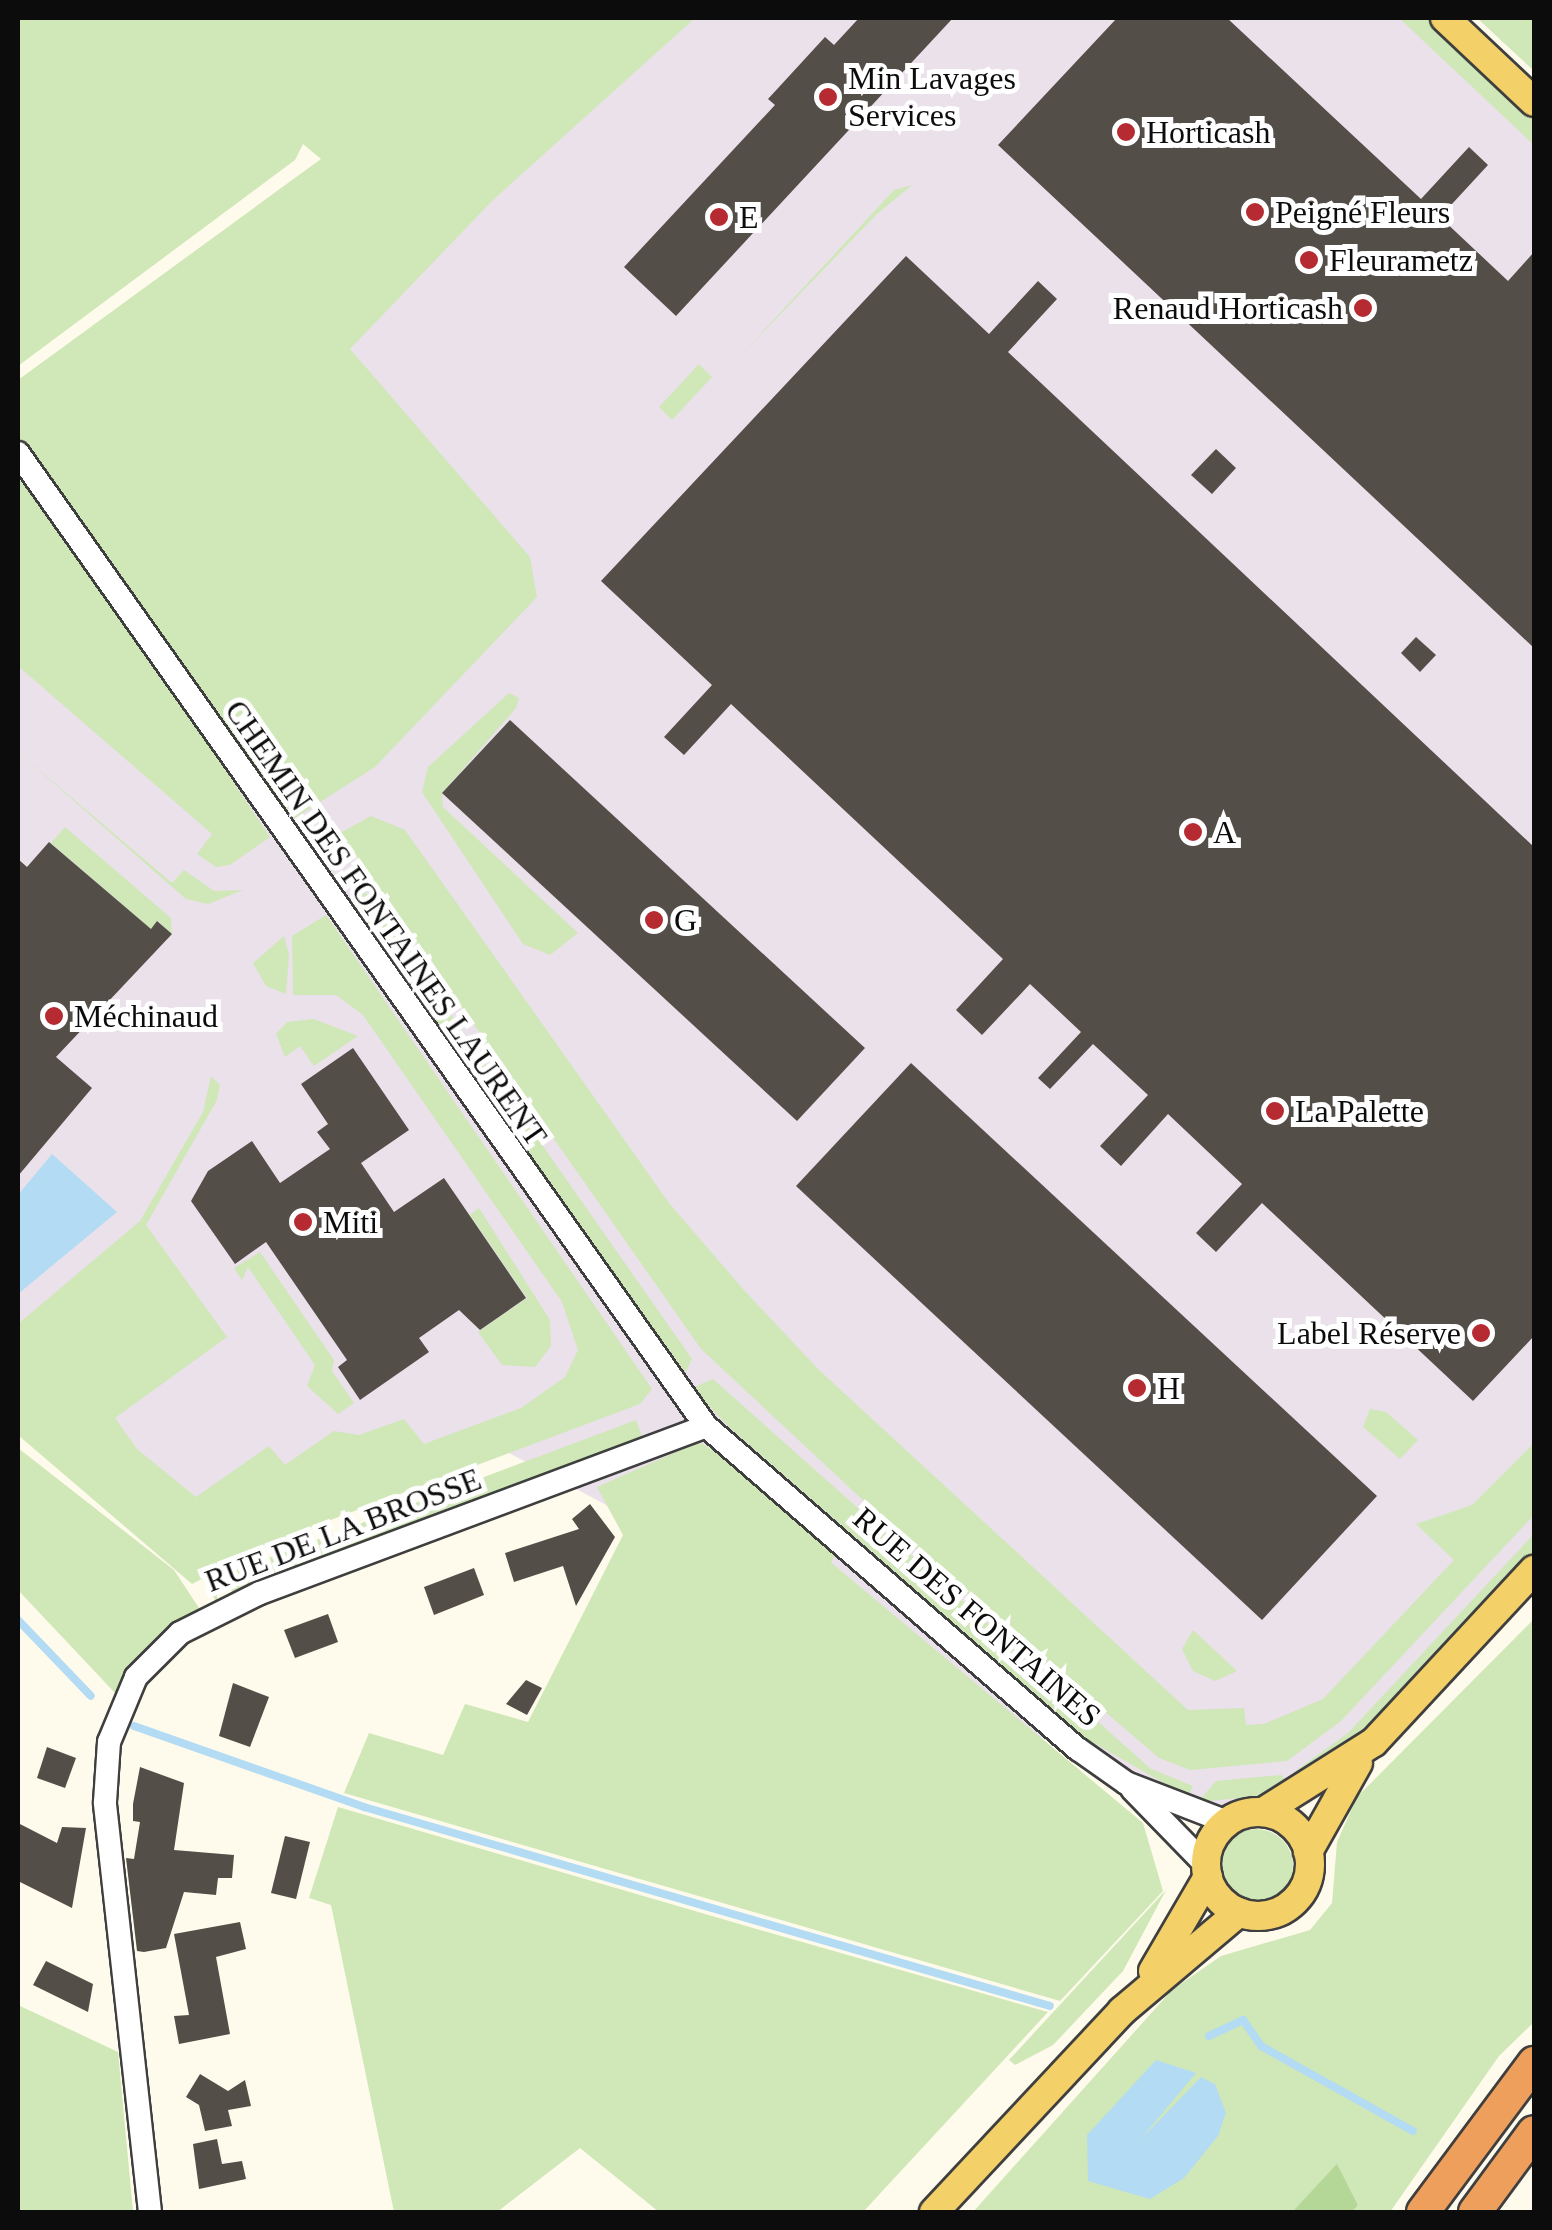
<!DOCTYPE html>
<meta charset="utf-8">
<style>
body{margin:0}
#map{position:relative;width:1552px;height:2230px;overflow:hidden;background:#fefbec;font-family:Georgia,serif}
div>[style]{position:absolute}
.industrial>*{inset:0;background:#eae1eb}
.green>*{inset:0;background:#d0e7b8}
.round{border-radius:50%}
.forest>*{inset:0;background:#b4d798}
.water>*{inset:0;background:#b3dbf3}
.stream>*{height:8px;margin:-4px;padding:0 4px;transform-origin:4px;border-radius:4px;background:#b3dbf3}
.building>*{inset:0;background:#544e49}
.roads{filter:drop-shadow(2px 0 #3f3f3f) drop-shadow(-2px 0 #3f3f3f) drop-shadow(0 2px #3f3f3f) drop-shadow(0 -2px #3f3f3f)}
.minor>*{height:22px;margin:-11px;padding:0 11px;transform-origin:11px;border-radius:11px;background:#fff}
.major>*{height:28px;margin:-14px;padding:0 14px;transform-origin:14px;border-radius:14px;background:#f3d168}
.major>.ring{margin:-14px;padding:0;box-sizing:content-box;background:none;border:28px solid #f3d168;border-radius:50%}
.highway>*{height:32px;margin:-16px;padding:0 16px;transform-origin:16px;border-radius:16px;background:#ee9f5b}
.dots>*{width:28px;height:28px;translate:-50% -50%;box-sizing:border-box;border:5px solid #fff;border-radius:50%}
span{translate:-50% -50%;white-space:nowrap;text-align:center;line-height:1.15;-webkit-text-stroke:10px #fff;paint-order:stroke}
.poi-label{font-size:32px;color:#0c0c0c}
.left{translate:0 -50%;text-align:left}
.right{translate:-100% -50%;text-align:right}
.street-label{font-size:32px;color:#0c0c0c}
.frame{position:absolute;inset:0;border:20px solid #0c0c0c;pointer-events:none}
</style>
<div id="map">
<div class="industrial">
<i style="clip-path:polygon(624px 18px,1444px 18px,1534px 102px,1534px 1569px,1344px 1767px,1263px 1812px,1227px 1822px,1126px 1783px,481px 1438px,218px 1532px,18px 1334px,18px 622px)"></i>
</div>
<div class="green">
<i style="clip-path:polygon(18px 18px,695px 18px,492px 201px,350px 349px,530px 557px,537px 597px,375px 767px,287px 823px,18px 438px,18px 380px,321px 159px,303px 144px,295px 160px,18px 366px)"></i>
<i style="clip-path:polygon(1399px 18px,1431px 18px,1534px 116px,1534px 145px)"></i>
<i style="clip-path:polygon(1477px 18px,1534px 18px,1534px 71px)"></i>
<i style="clip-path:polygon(912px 185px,876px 215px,741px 355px,894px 190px)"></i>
<i style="clip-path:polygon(699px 364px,712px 377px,672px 420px,659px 407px)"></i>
<i style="clip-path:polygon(18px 462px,270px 837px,230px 865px,216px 867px,197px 854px,212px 834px,18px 666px)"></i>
<i style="clip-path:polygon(509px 693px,519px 698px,516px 708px,442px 793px,443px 807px,578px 933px,550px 955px,523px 944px,422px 792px,428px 767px)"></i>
<i style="clip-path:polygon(18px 752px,172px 883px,184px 870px,214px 891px,243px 890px,208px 904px,186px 899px)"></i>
<i style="clip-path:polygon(371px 816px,405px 830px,669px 1203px,743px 1289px,818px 1369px,1188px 1710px,1244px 1708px,1246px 1725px,1264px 1724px,1323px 1699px,1454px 1560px,1416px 1524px,1472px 1505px,1534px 1443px,1534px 1515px,1341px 1721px,1287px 1761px,1190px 1770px,1159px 1758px,911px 1545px,701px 1349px,340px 833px)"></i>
<i style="clip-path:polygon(65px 827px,171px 918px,172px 934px,158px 921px,151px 929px,51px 843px)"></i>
<i style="clip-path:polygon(363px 889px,692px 1359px,683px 1377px,349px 898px)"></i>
<i style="clip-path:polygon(326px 915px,652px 1389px,640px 1404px,237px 1555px,217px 1573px,217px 1604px,204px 1578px,192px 1584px,18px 1435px,18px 1324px,140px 1221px,203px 1112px,211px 1076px,220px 1085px,217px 1100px,146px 1225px,227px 1337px,115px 1418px,137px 1449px,196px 1497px,269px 1446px,285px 1465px,334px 1431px,359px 1435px,404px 1419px,424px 1444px,521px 1408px,565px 1377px,578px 1350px,562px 1302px,363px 1015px,336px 995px,293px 995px,292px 936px)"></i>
<i style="clip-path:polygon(284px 936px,289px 955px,286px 994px,266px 986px,253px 963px)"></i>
<i style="clip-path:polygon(314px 1019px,358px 1036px,314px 1066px,300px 1046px,285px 1057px,276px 1034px,287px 1022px)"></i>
<i style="clip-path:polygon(479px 1208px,550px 1320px,551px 1346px,535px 1367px,502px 1365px,478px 1332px,527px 1298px,470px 1215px)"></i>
<i style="clip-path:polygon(260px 1252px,334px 1360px,332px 1371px,354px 1403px,338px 1414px,307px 1386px,315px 1365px,248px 1267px,242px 1280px,234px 1268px)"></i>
<i style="clip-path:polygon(713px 1379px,1151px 1769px,1193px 1786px,1188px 1797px,1087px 1739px,731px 1429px,692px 1388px)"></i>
<i style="clip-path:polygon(1370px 1409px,1386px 1412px,1418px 1440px,1400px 1459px,1363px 1427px)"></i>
<i style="clip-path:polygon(636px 1420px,643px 1439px,233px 1595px,227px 1577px,234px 1571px)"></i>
<i style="clip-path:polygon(699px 1442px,726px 1457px,836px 1554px,831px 1562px,840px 1570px,1143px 1823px,1163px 1891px,1060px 2001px,344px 1793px,369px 1733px,443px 1755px,465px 1704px,528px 1722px,623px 1535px,597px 1487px)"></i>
<i style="clip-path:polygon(18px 1448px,174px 1570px,201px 1611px,116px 1694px,18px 1590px)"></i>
<i style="clip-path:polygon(1534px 1534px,1534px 1552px,1364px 1732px,1300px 1783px,1294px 1772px,1348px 1733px)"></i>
<i style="clip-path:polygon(1534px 1619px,1534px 2022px,1499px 2056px,1390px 2212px,1352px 2212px,1358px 2205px,1337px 2165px,1292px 2212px,973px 2212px,1172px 1990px,1221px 1956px,1310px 1930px,1332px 1903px,1337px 1842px,1357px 1797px)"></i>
<i style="clip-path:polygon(1193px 1630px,1237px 1671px,1215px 1681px,1193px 1671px,1182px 1649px)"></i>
<i style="clip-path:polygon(1281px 1775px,1288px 1782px,1272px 1795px,1198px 1802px,1216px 1781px)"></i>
<i style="clip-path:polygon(338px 1807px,760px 1930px,1048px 2012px,863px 2212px,659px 2212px,580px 2148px,497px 2212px,394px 2212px,331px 1905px,309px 1898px)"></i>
<i class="round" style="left:1219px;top:1829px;width:74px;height:74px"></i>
<i style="clip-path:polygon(1166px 1890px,1123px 1971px,1053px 2045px,1015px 2065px,1009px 2060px)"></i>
<i style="clip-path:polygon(18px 2005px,118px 2052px,133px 2212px,18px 2212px)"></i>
</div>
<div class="forest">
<i style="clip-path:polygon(1337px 2164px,1358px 2205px,1352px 2212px,1292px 2212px)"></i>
</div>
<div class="water">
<i style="clip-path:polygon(52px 1154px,117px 1212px,18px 1294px,18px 1195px)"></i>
<i style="clip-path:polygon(1156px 2060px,1196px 2073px,1140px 2140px,1201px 2077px,1215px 2084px,1226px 2113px,1218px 2136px,1184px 2178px,1150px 2199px,1088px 2181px,1087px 2135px)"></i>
</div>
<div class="stream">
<i style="left:18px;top:1620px;width:105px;rotate:46.2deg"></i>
<i style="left:134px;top:1726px;width:244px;rotate:19.4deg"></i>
<i style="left:364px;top:1807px;width:714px;rotate:16.18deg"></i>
<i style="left:1209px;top:2036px;width:38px;rotate:-25deg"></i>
<i style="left:1243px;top:2020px;width:32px;rotate:55deg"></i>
<i style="left:1261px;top:2046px;width:174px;rotate:29.2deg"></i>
</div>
<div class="building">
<i style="clip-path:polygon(859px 18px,953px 18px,676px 316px,624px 267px,775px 105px,768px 99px,825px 37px,834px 45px)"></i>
<i style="clip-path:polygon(1117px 18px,1227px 18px,1421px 199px,1469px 147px,1488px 165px,1440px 217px,1508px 281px,1534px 252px,1534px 648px,998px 145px)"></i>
<i style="clip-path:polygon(906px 256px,989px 334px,1038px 281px,1057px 299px,1008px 352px,1534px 847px,1534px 1336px,1473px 1401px,1262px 1203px,1216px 1252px,1196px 1233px,1242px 1184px,1168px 1114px,1121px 1166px,1100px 1146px,1148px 1095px,1093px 1044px,1050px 1089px,1038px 1078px,1081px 1032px,1030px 984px,982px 1035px,956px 1010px,1003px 959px,731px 704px,684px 755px,664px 737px,712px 685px,601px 581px)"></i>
<i style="clip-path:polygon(1216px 449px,1236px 468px,1212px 494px,1191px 475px)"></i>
<i style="clip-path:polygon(1416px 637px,1436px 655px,1420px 672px,1401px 653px)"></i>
<i style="clip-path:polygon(510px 720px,865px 1048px,797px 1121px,442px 793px)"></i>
<i style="clip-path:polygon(49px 842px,151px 929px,157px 921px,172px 934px,56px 1057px,92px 1088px,18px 1176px,18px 859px,27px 867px)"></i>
<i style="clip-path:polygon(353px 1048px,409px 1130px,361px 1163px,394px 1212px,444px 1178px,526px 1298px,480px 1330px,459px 1310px,419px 1338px,429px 1352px,360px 1400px,338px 1367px,347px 1360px,266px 1242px,235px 1264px,191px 1201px,208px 1171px,252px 1141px,280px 1183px,330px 1149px,317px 1132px,328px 1124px,301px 1084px)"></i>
<i style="clip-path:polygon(911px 1063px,1377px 1496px,1262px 1620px,796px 1186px)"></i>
<i style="clip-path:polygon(590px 1504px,615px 1537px,576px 1606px,563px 1566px,514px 1582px,505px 1553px,579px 1529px,572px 1519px)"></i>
<i style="clip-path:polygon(474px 1568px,484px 1595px,434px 1615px,424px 1587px)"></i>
<i style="clip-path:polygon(328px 1614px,338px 1642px,295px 1658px,284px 1630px)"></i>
<i style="clip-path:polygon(526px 1680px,542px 1688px,527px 1715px,506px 1704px)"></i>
<i style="clip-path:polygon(233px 1683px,269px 1697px,250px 1747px,219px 1736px)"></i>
<i style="clip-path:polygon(47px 1747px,76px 1758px,65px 1788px,37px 1778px)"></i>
<i style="clip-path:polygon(140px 1767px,184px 1783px,174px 1850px,234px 1855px,232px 1878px,218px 1878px,216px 1895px,184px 1892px,166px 1948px,144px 1952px,137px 1951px,126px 1858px,134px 1859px,140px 1822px,133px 1821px,133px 1804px)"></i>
<i style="clip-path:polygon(18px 1823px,57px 1843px,62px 1827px,86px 1828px,72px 1908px,18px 1881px)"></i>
<i style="clip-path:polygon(285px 1836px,310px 1842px,296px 1899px,271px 1893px)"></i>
<i style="clip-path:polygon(240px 1922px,246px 1949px,216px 1957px,230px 2034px,179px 2044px,174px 2016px,189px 2015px,174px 1934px)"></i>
<i style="clip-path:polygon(46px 1961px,93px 1984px,88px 2012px,33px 1985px)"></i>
<i style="clip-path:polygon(200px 2074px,228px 2091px,245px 2080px,251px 2106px,228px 2110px,232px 2126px,205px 2131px,199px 2105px,186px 2097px)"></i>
<i style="clip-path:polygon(217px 2139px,222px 2164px,242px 2161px,246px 2179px,199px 2189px,193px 2144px)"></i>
</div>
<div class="roads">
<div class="minor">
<i style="left:18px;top:453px;width:1192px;rotate:54.74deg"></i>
<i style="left:706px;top:1426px;width:493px;rotate:41deg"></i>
<i style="left:1078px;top:1749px;width:59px;rotate:35.3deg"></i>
<i style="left:1126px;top:1783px;width:108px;rotate:21.1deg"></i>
<i style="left:1132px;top:1789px;width:106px;rotate:45.8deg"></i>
<i style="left:150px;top:2212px;width:412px;rotate:-96.3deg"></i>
<i style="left:105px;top:1802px;width:60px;rotate:-86.2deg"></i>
<i style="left:109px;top:1742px;width:70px;rotate:-67.4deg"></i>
<i style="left:136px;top:1677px;width:62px;rotate:-45deg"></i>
<i style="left:180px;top:1633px;width:89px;rotate:-26.6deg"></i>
<i style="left:260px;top:1593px;width:476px;rotate:-20.5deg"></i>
</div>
<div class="major">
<i style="left:1445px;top:18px;width:122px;rotate:43.3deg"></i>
<i style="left:1263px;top:1812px;width:131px;rotate:-32.2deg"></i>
<i style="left:1374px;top:1742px;width:235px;rotate:-47.1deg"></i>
<i class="ring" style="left:1206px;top:1812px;width:76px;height:76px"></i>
<i style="left:1308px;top:1852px;width:102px;rotate:-60.7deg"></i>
<i style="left:1153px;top:1971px;width:109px;rotate:-59.7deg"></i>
<i style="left:934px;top:2212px;width:275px;rotate:-46.9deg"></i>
<i style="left:1122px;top:2011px;width:153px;rotate:-40.2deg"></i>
</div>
<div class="highway">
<i style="left:1423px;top:2212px;width:186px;rotate:-53.3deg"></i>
<i style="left:1475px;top:2212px;width:99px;rotate:-53.6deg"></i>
</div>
</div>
<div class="dots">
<i style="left:828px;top:97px;background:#b62b31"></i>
<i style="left:1126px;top:132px;background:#b62b31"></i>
<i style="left:1255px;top:212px;background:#b62b31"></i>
<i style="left:719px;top:217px;background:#b62b31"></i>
<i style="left:1309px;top:260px;background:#b62b31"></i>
<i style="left:1363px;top:308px;background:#b62b31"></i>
<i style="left:1193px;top:832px;background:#b62b31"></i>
<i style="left:654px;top:920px;background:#b62b31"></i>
<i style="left:54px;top:1016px;background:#b62b31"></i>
<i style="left:1275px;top:1111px;background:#b62b31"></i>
<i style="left:303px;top:1222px;background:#b62b31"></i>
<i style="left:1481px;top:1333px;background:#b62b31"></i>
<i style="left:1137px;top:1388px;background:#b62b31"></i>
</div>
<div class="poi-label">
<span class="left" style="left:848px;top:97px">Min Lavages<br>Services</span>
<span class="left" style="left:1146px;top:132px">Horticash</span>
<span class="left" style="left:1275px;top:212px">Peigné Fleurs</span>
<span class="left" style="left:739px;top:217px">E</span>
<span class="left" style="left:1329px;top:260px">Fleurametz</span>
<span class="right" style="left:1343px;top:308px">Renaud Horticash</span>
<span class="left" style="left:1213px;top:832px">A</span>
<span class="left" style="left:674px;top:920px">G</span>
<span class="left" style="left:74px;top:1016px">Méchinaud</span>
<span class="left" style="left:1295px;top:1111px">La Palette</span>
<span class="left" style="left:323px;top:1222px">Miti</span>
<span class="right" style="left:1461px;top:1333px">Label Réserve</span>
<span class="left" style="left:1157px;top:1388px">H</span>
</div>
<div class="street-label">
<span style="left:386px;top:923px;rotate:55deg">CHEMIN DES FONTAINES LAURENT</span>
<span style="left:343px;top:1530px;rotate:-21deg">RUE DE LA BROSSE</span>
<span style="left:977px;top:1617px;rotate:41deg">RUE DES FONTAINES</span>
</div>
<div class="frame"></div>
</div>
